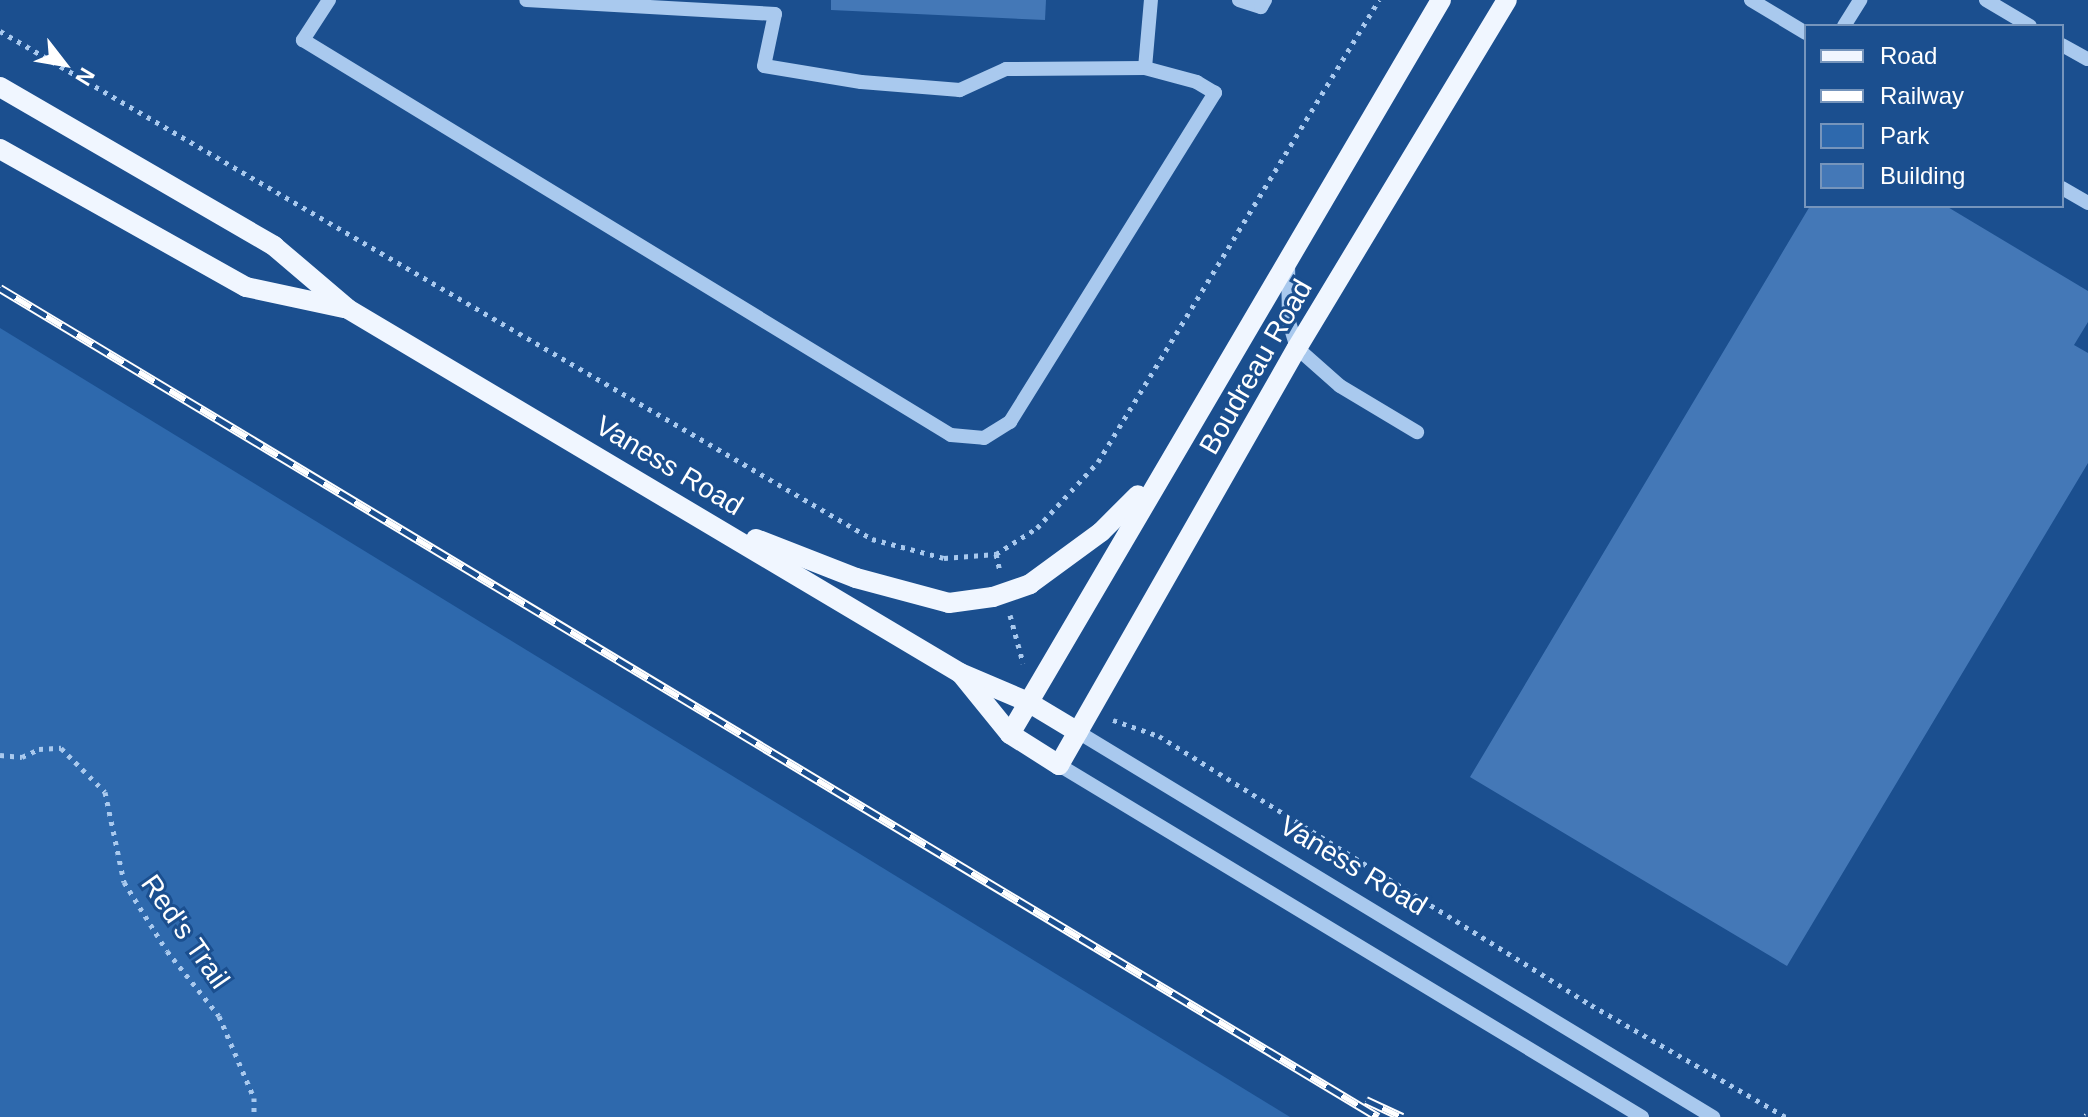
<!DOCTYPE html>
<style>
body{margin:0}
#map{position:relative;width:2088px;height:1117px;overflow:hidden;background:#1b4f8f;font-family:Helvetica,sans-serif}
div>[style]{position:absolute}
.green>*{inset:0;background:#2e69ad}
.building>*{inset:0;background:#4478b7}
.path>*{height:5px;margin-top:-2.5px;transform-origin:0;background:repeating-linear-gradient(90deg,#a9c9ee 0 4px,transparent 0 10px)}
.minor>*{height:14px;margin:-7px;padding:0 7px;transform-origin:7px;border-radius:7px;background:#a9c9ee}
.major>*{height:20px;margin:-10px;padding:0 10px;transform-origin:10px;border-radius:10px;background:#f0f6ff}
.rail>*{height:9px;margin-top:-4.5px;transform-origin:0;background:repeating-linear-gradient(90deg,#1b4f8f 0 18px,#fff 0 36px);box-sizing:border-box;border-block:2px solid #fff}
span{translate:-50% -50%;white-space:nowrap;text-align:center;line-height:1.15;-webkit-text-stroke:6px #1b4f8f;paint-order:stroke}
.street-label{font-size:28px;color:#fff}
.legend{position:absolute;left:1804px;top:24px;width:260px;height:184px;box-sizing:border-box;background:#1b4f8f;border:2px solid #7695bc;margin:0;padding:10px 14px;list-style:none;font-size:24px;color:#fff}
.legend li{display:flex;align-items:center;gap:16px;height:40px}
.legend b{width:40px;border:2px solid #7695bc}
.north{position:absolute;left:24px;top:24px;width:80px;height:80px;-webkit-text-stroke:6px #1b4f8f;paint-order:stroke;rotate:121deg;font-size:22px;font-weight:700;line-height:32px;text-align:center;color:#fff}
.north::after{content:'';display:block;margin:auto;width:28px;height:36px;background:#fff;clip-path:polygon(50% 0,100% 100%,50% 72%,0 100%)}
</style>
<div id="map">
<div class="green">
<i style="clip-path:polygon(0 328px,1290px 1117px,0 1117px)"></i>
</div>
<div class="building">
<i style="clip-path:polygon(831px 0,1046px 0,1045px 20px,831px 10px)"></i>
<i style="clip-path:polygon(1810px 206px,1946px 206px,2088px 291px,2088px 322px,2074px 345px,2088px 353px,2088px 463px,1787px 966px,1470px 777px)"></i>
</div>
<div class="path">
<i style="left:0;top:31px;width:1009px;rotate:30.22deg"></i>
<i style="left:872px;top:539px;width:74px;rotate:14.8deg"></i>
<i style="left:944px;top:558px;width:52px;rotate:-4.4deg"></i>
<i style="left:996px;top:554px;width:17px;rotate:77deg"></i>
<i style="left:996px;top:554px;width:49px;rotate:-32.4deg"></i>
<i style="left:1037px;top:528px;width:90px;rotate:-47.3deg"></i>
<i style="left:1098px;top:462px;width:541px;rotate:-58.69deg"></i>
<i style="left:1010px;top:615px;width:50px;rotate:74.8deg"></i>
<i style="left:1113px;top:720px;width:49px;rotate:19.2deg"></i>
<i style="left:1159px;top:736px;width:509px;rotate:31.91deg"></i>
<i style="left:1591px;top:1005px;width:225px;rotate:29.9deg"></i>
<i style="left:0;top:755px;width:22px;rotate:5deg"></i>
<i style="left:22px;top:757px;width:19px;rotate:-25deg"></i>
<i style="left:39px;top:749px;width:22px;rotate:-3deg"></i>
<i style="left:61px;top:748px;width:62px;rotate:45deg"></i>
<i style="left:105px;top:792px;width:92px;rotate:78.1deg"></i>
<i style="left:124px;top:882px;width:81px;rotate:58.1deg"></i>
<i style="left:167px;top:951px;width:83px;rotate:51.3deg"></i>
<i style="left:219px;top:1016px;width:89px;rotate:66.9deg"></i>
<i style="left:254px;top:1098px;width:19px;rotate:90deg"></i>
</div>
<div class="minor">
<i style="left:329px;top:0;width:48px;rotate:123deg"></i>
<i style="left:303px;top:40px;width:759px;rotate:31.37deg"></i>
<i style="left:951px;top:435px;width:33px;rotate:5deg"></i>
<i style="left:984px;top:438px;width:31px;rotate:-32deg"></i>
<i style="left:1010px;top:422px;width:388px;rotate:-58.1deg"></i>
<i style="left:1215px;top:93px;width:21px;rotate:-149deg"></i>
<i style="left:1197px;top:82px;width:54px;rotate:-164.9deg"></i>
<i style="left:1145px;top:68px;width:139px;rotate:179.6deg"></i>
<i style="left:1006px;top:69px;width:51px;rotate:155.5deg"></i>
<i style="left:960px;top:90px;width:99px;rotate:-175.4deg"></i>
<i style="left:861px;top:82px;width:98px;rotate:-170.6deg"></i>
<i style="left:764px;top:66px;width:53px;rotate:-78.1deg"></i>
<i style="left:775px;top:14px;width:249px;rotate:-176.8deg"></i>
<i style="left:1239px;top:0;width:23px;rotate:18deg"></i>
<i style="left:1261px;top:7px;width:8px;rotate:-60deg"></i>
<i style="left:1751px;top:0;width:64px;rotate:31deg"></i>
<i style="left:1986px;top:0;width:51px;rotate:30.6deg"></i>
<i style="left:1844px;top:26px;width:31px;rotate:-58deg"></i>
<i style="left:2062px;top:45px;width:29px;rotate:29deg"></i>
<i style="left:1145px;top:68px;width:68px;rotate:-85deg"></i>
<i style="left:2062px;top:188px;width:30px;rotate:30deg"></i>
<i style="left:1288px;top:263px;width:59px;rotate:89deg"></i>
<i style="left:1289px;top:322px;width:27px;rotate:73deg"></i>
<i style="left:1297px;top:348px;width:57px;rotate:41.5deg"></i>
<i style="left:1340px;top:386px;width:90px;rotate:30.9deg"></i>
<i style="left:1078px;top:732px;width:743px;rotate:31.23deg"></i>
<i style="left:1059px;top:765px;width:681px;rotate:31.12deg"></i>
</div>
<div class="major">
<i style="left:0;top:87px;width:317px;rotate:30.1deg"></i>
<i style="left:274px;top:246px;width:97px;rotate:40.4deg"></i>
<i style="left:348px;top:309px;width:712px;rotate:30.74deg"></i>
<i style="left:960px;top:673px;width:74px;rotate:23.1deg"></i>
<i style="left:1028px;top:702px;width:58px;rotate:31deg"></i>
<i style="left:0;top:149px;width:282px;rotate:29.3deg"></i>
<i style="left:246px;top:287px;width:100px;rotate:12.1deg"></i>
<i style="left:756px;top:539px;width:107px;rotate:21.3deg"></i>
<i style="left:856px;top:578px;width:96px;rotate:15deg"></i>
<i style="left:949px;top:603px;width:44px;rotate:-7.8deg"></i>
<i style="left:993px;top:597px;width:39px;rotate:-19deg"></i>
<i style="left:1030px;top:584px;width:88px;rotate:-36.2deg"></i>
<i style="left:1101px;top:532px;width:52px;rotate:-45deg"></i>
<i style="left:962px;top:675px;width:76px;rotate:50.9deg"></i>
<i style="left:1010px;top:734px;width:58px;rotate:32.3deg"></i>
<i style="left:1059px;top:765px;width:480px;rotate:-60.3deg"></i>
<i style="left:1297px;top:348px;width:406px;rotate:-58.9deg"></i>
<i style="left:1010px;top:734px;width:851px;rotate:-59.58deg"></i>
</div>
<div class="rail">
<i style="left:0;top:288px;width:1608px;rotate:31.03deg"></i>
<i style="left:1366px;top:1100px;width:40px;rotate:25deg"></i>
<i style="left:2087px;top:1117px;width:1px;rotate:-45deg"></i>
</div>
<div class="street-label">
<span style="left:1256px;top:367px;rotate:-60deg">Boudreau Road</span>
<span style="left:669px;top:466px;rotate:31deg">Vaness Road</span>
<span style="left:1353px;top:866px;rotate:31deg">Vaness Road</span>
<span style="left:185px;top:932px;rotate:55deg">Red's Trail</span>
</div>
<ul class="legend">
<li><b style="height:10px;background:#f0f6ff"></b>Road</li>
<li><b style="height:10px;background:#fff"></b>Railway</li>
<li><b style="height:22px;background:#2e69ad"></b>Park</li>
<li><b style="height:22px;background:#4478b7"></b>Building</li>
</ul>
<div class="north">N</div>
</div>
